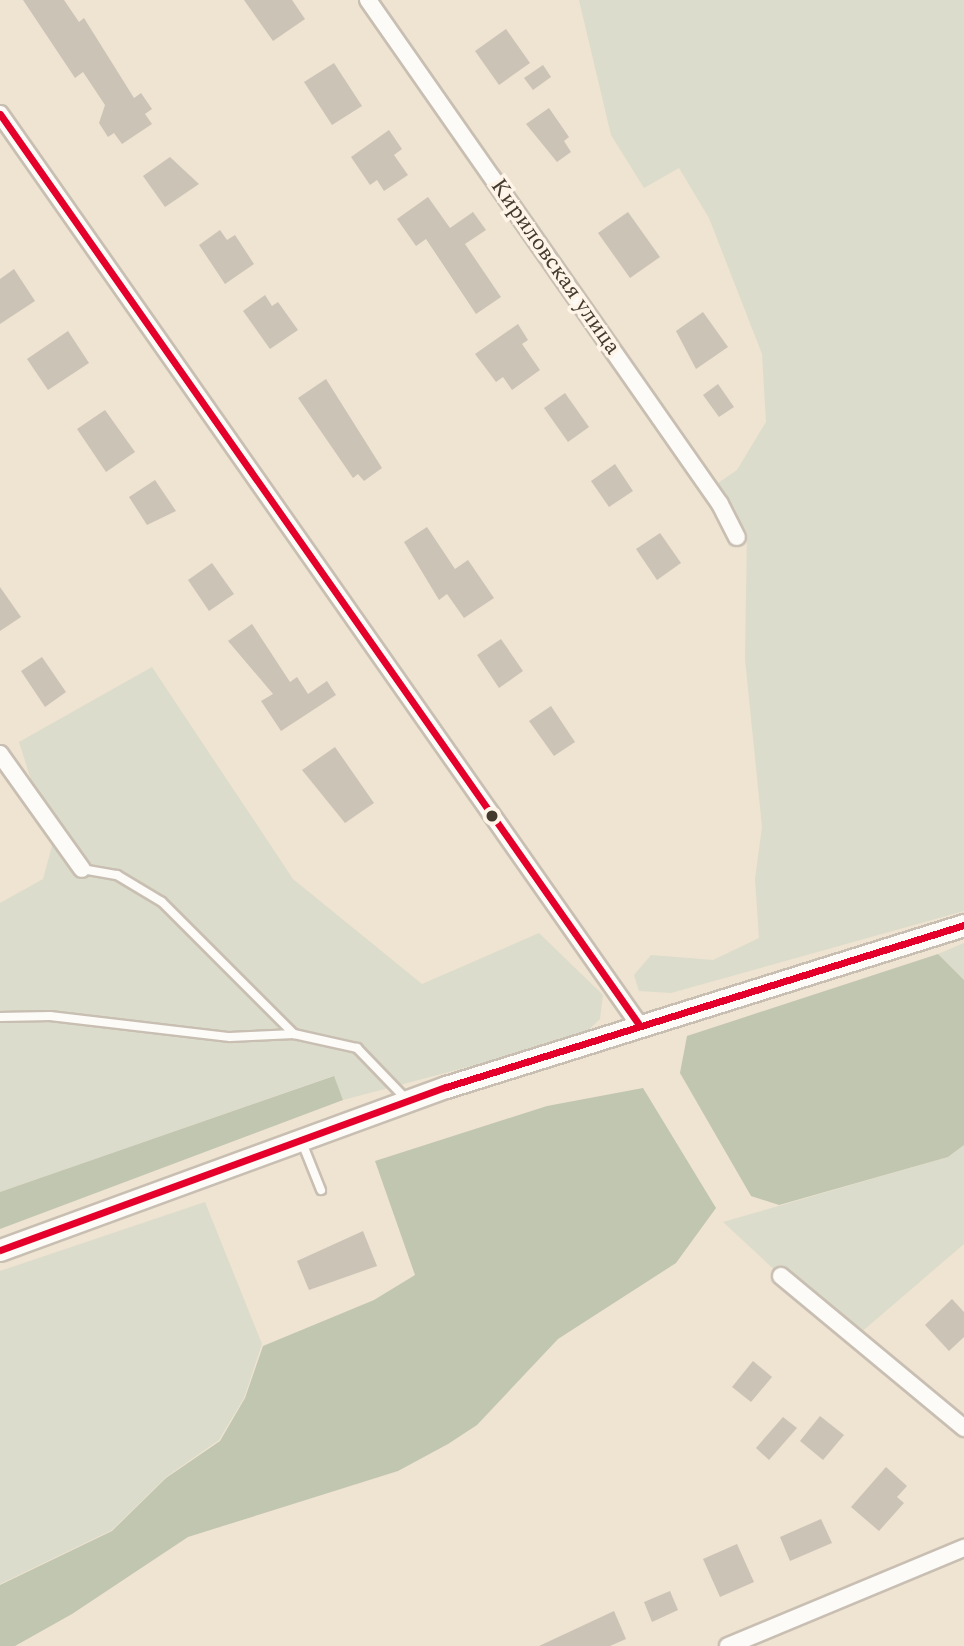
<!DOCTYPE html>
<meta charset="utf-8">
<style>
body{margin:0}
#map{position:relative;width:964px;height:1646px;overflow:hidden;background:#efe3d2;font-family:Spectral,serif}
div>[style]{position:absolute}
.green>*{inset:0;background:#dbdccb}
.forest>*{inset:0;background:#c1c6b0}
.building>*{inset:0;background:#ccc3b7}
.roads{filter:drop-shadow(2px 0 #c8bfb2) drop-shadow(-2px 0 #c8bfb2) drop-shadow(0 2px #c8bfb2) drop-shadow(0 -2px #c8bfb2)}
.lane>*{height:8px;margin:-4px;padding:0 4px;transform-origin:4px;border-radius:4px;background:#fdfbf8}
.street>*{height:16px;margin:-8px;padding:0 8px;transform-origin:8px;border-radius:8px;background:#fdfbf8}
.secondary>*{height:21px;margin:-10.5px;padding:0 10.5px;transform-origin:10.5px;border-radius:10.5px;background:#fdfbf8}
.bus-1>*{height:7px;margin:-3.5px;padding:0 3.5px;transform-origin:3.5px;border-radius:3.5px;background:#e4002b}
.dots>*{width:19px;height:19px;translate:-50% -50%;box-sizing:border-box;border:4px solid #fef5e8;border-radius:50%}
span{translate:-50% -50%;white-space:nowrap;text-align:center;line-height:1.15;-webkit-text-stroke:7px #fef5e8;paint-order:stroke}
.street-label{font-size:23px;color:#443b2e}
</style>
<div id="map">
<div class="green">
<i style="clip-path:polygon(579px 0,964px 0,964px 911px,671px 993px,639px 991px,634px 975px,651px 955px,713px 960px,759px 938px,755px 879px,762px 827px,745px 659px,747px 533px,718px 483px,737px 470px,766px 422px,762px 354px,709px 218px,679px 168px,644px 188px,611px 135px)"></i>
<i style="clip-path:polygon(152px 667px,293px 879px,422px 984px,539px 933px,603px 995px,600px 1019px,581px 1037px,343px 1100px,333px 1076px,0 1192px,0 903px,43px 879px,52px 846px,19px 742px)"></i>
<i style="clip-path:polygon(964px 943px,964px 980px,938px 954px)"></i>
<i style="clip-path:polygon(964px 1145px,964px 1244px,851px 1341px,723px 1222px,948px 1157px)"></i>
<i style="clip-path:polygon(205px 1202px,262px 1344px,244px 1398px,219px 1440px,166px 1477px,112px 1530px,0 1584px,0 1271px)"></i>
</div>
<div class="forest">
<i style="clip-path:polygon(938px 954px,964px 980px,964px 1145px,948px 1157px,779px 1205px,751px 1196px,680px 1073px,687px 1036px)"></i>
<i style="clip-path:polygon(334px 1076px,343px 1100px,0 1229px,0 1192px)"></i>
<i style="clip-path:polygon(643px 1088px,716px 1208px,676px 1263px,558px 1339px,477px 1425px,448px 1444px,398px 1471px,188px 1537px,72px 1614px,15px 1646px,0 1646px,0 1585px,112px 1531px,166px 1478px,220px 1441px,245px 1398px,263px 1346px,374px 1300px,415px 1275px,375px 1161px,547px 1106px)"></i>
</div>
<div class="building">
<i style="clip-path:polygon(23px 0,64px 0,79px 22px,84px 18px,134px 98px,141px 93px,152px 109px,145px 114px,152px 124px,122px 144px,114px 133px,108px 137px,99px 123px,105px 105px,83px 72px,75px 78px)"></i>
<i style="clip-path:polygon(244px 0,292px 0,305px 19px,273px 41px)"></i>
<i style="clip-path:polygon(506px 29px,530px 63px,499px 85px,475px 51px)"></i>
<i style="clip-path:polygon(334px 63px,362px 106px,332px 125px,304px 82px)"></i>
<i style="clip-path:polygon(543px 65px,551px 77px,533px 90px,524px 78px)"></i>
<i style="clip-path:polygon(549px 108px,569px 137px,564px 141px,571px 152px,557px 162px,526px 124px)"></i>
<i style="clip-path:polygon(389px 130px,402px 149px,394px 155px,408px 175px,384px 191px,377px 180px,370px 185px,351px 157px)"></i>
<i style="clip-path:polygon(170px 157px,199px 184px,165px 207px,143px 176px)"></i>
<i style="clip-path:polygon(428px 197px,450px 228px,473px 212px,486px 230px,465px 244px,501px 297px,476px 314px,426px 239px,416px 246px,397px 219px)"></i>
<i style="clip-path:polygon(628px 212px,660px 257px,630px 278px,598px 233px)"></i>
<i style="clip-path:polygon(220px 230px,227px 240px,235px 235px,254px 264px,225px 284px,199px 245px)"></i>
<i style="clip-path:polygon(14px 269px,35px 301px,0 324px,0 279px)"></i>
<i style="clip-path:polygon(265px 295px,272px 306px,278px 302px,298px 330px,270px 349px,243px 311px)"></i>
<i style="clip-path:polygon(703px 312px,728px 347px,696px 369px,676px 331px)"></i>
<i style="clip-path:polygon(518px 324px,528px 340px,522px 344px,540px 370px,512px 390px,503px 377px,496px 382px,475px 354px)"></i>
<i style="clip-path:polygon(68px 331px,89px 363px,48px 390px,27px 359px)"></i>
<i style="clip-path:polygon(326px 379px,382px 468px,364px 481px,358px 474px,353px 478px,298px 398px)"></i>
<i style="clip-path:polygon(718px 384px,734px 407px,719px 417px,703px 395px)"></i>
<i style="clip-path:polygon(565px 393px,589px 427px,568px 442px,544px 408px)"></i>
<i style="clip-path:polygon(105px 410px,135px 452px,106px 472px,77px 429px)"></i>
<i style="clip-path:polygon(615px 464px,633px 491px,609px 507px,591px 481px)"></i>
<i style="clip-path:polygon(155px 480px,176px 511px,147px 525px,129px 497px)"></i>
<i style="clip-path:polygon(427px 527px,455px 569px,468px 560px,494px 598px,464px 618px,447px 594px,439px 600px,404px 542px)"></i>
<i style="clip-path:polygon(660px 533px,681px 563px,657px 580px,636px 549px)"></i>
<i style="clip-path:polygon(212px 563px,234px 594px,209px 611px,188px 580px)"></i>
<i style="clip-path:polygon(0 587px,21px 617px,0 631px)"></i>
<i style="clip-path:polygon(252px 624px,290px 682px,297px 677px,308px 694px,327px 681px,336px 695px,281px 731px,261px 701px,273px 694px,228px 641px)"></i>
<i style="clip-path:polygon(501px 639px,523px 671px,499px 688px,477px 655px)"></i>
<i style="clip-path:polygon(42px 657px,66px 692px,45px 707px,21px 671px)"></i>
<i style="clip-path:polygon(551px 706px,575px 742px,554px 756px,529px 721px)"></i>
<i style="clip-path:polygon(335px 747px,374px 803px,345px 823px,302px 770px)"></i>
<i style="clip-path:polygon(363px 1231px,377px 1266px,309px 1290px,297px 1261px)"></i>
<i style="clip-path:polygon(952px 1299px,964px 1312px,964px 1337px,949px 1351px,925px 1325px)"></i>
<i style="clip-path:polygon(753px 1361px,772px 1377px,751px 1402px,732px 1387px)"></i>
<i style="clip-path:polygon(820px 1416px,844px 1435px,823px 1460px,800px 1441px)"></i>
<i style="clip-path:polygon(783px 1417px,797px 1428px,769px 1460px,756px 1448px)"></i>
<i style="clip-path:polygon(886px 1467px,907px 1486px,897px 1497px,904px 1503px,879px 1531px,851px 1507px)"></i>
<i style="clip-path:polygon(821px 1519px,832px 1543px,790px 1561px,780px 1537px)"></i>
<i style="clip-path:polygon(737px 1544px,754px 1582px,720px 1597px,703px 1559px)"></i>
<i style="clip-path:polygon(670px 1591px,678px 1610px,652px 1622px,644px 1602px)"></i>
<i style="clip-path:polygon(614px 1611px,626px 1639px,610px 1646px,539px 1646px)"></i>
</div>
<div class="roads">
<div class="lane">
<i style="left:82px;top:869px;width:36px;rotate:10deg"></i>
<i style="left:117px;top:875px;width:52px;rotate:31deg"></i>
<i style="left:162px;top:902px;width:187px;rotate:45deg"></i>
<i style="left:294px;top:1034px;width:65px;rotate:12.5deg"></i>
<i style="left:357px;top:1048px;width:71px;rotate:46.1deg"></i>
<i style="left:0;top:1017px;width:50px;rotate:-1.1deg"></i>
<i style="left:50px;top:1016px;width:181px;rotate:6.7deg"></i>
<i style="left:230px;top:1037px;width:64px;rotate:-2.7deg"></i>
<i style="left:301px;top:1140px;width:54px;rotate:68.2deg"></i>
</div>
<div class="street">
<i style="left:368px;top:0;width:615px;rotate:55.07deg"></i>
<i style="left:720px;top:504px;width:37px;rotate:63deg"></i>
<i style="left:0;top:114px;width:1114px;rotate:54.94deg"></i>
<i style="left:0;top:754px;width:141px;rotate:54.5deg"></i>
<i style="left:781px;top:1276px;width:238px;rotate:39.7deg"></i>
<i style="left:728px;top:1646px;width:256px;rotate:-22.6deg"></i>
</div>
<div class="secondary">
<i style="left:0;top:1250px;width:475px;rotate:-20.1deg"></i>
<i style="left:446px;top:1087px;width:543px;rotate:-17.37deg"></i>
</div>
</div>
<div class="bus-1">
<i style="left:0;top:114px;width:1114px;rotate:54.94deg"></i>
<i style="left:0;top:1250px;width:475px;rotate:-20.1deg"></i>
<i style="left:446px;top:1087px;width:543px;rotate:-17.37deg"></i>
</div>
<div class="dots">
<i style="left:492px;top:816px;background:#443b2e"></i>
</div>
<div class="street-label">
<span style="left:555px;top:267px;rotate:55deg">Кириловская улица</span>
</div>
</div>
